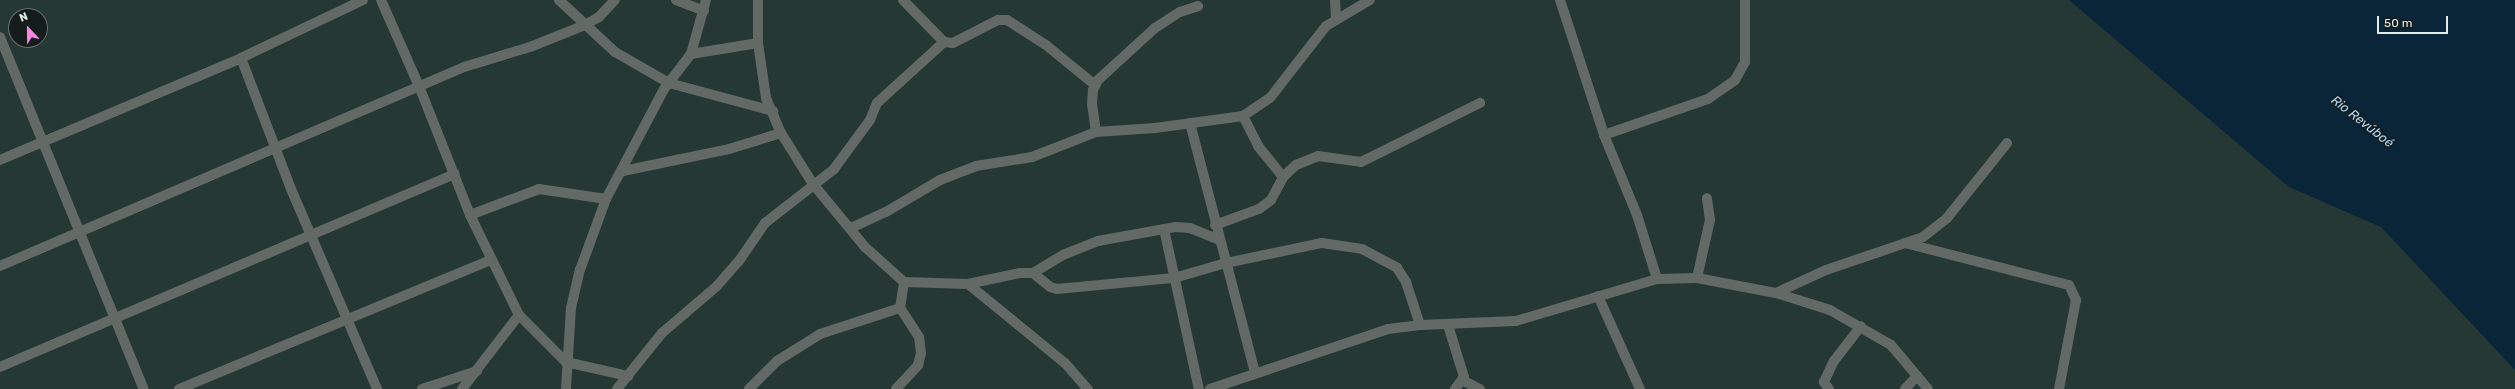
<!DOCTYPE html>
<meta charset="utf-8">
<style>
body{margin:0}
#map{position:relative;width:2515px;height:389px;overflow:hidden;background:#253834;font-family:Rubik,sans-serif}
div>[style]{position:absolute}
.water>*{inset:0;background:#0a2537}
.minor>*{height:10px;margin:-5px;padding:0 5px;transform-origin:5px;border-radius:5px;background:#636964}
span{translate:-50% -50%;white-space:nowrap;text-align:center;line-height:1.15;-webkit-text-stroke:3px #151d1c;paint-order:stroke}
.water-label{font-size:13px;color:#aed6f6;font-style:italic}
.north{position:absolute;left:8px;top:8px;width:40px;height:40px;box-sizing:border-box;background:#151d1c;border:1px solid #66706e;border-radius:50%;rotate:338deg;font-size:11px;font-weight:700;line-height:16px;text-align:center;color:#e0ece9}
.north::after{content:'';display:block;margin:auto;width:14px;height:18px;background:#fc86e4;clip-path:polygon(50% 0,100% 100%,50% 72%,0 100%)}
.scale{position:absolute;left:2377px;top:16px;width:71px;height:18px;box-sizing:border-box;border:2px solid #e0ece9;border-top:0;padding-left:5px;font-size:12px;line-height:14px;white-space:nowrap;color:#e0ece9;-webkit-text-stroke:3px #151d1c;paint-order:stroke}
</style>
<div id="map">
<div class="water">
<i style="clip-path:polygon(2069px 0,2515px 0,2515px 370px,2381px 227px,2289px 187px)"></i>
</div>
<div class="minor">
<i style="left:381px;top:0;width:94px;rotate:66.2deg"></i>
<i style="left:419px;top:86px;width:139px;rotate:68.4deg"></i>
<i style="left:470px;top:215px;width:111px;rotate:63.9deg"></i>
<i style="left:519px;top:315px;width:66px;rotate:45deg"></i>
<i style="left:566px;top:362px;width:64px;rotate:12.7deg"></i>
<i style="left:559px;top:0;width:76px;rotate:42.9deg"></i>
<i style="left:615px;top:52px;width:62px;rotate:29.9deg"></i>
<i style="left:669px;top:83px;width:108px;rotate:15.1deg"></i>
<i style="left:676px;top:0;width:30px;rotate:21deg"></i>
<i style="left:758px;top:0;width:43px;rotate:90deg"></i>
<i style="left:758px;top:43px;width:56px;rotate:81.7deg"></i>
<i style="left:766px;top:98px;width:38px;rotate:67deg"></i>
<i style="left:781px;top:133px;width:60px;rotate:57.9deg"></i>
<i style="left:813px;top:184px;width:82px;rotate:50.5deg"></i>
<i style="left:865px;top:247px;width:52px;rotate:41.9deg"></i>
<i style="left:904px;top:282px;width:64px;rotate:1.8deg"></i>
<i style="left:968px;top:284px;width:125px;rotate:39.2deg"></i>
<i style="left:1065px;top:363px;width:35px;rotate:49deg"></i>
<i style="left:903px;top:0;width:59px;rotate:45.7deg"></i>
<i style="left:944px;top:42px;width:9px;rotate:6deg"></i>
<i style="left:953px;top:43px;width:51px;rotate:-27.1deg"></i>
<i style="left:998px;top:20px;width:9px"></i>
<i style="left:1007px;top:20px;width:46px;rotate:32.7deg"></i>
<i style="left:1046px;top:45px;width:63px;rotate:39.2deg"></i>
<i style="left:1335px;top:0;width:20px;rotate:87deg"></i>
<i style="left:1560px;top:0;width:142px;rotate:71.9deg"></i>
<i style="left:1604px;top:135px;width:87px;rotate:67.6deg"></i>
<i style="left:1637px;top:215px;width:67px;rotate:72.6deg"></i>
<i style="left:0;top:37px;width:380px;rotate:67.8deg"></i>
<i style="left:691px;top:54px;width:68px;rotate:-9.3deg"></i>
<i style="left:241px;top:58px;width:140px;rotate:69.1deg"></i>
<i style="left:291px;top:189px;width:218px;rotate:66.7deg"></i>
<i style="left:1243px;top:116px;width:34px;rotate:63deg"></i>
<i style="left:1258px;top:146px;width:40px;rotate:51deg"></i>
<i style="left:1190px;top:123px;width:258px;rotate:75.4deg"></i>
<i style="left:1096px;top:132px;width:28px;rotate:-98deg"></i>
<i style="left:1092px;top:104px;width:14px;rotate:-86deg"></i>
<i style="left:1093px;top:90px;width:11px;rotate:-63deg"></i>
<i style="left:1098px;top:80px;width:77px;rotate:-42.4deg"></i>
<i style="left:1155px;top:28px;width:30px;rotate:-33deg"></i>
<i style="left:1180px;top:12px;width:19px;rotate:-18deg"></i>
<i style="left:1604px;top:135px;width:110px;rotate:-19.1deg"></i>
<i style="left:1708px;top:99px;width:33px;rotate:-35deg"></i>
<i style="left:1735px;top:80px;width:21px;rotate:-61deg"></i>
<i style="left:1745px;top:62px;width:62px;rotate:-90deg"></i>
<i style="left:0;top:160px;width:262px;rotate:-22.9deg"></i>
<i style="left:241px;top:58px;width:135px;rotate:-25.4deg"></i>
<i style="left:623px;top:171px;width:108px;rotate:-11.7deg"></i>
<i style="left:729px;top:149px;width:54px;rotate:-17.1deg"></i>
<i style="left:470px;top:215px;width:74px;rotate:-20.6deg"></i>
<i style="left:539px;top:189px;width:68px;rotate:8.5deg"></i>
<i style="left:1215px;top:225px;width:47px;rotate:-20deg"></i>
<i style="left:1259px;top:209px;width:15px;rotate:-37deg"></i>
<i style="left:1271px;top:200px;width:26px;rotate:-62deg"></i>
<i style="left:1283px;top:177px;width:18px;rotate:-43deg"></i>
<i style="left:1296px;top:165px;width:24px;rotate:-22deg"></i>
<i style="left:1318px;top:156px;width:43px;rotate:7.9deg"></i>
<i style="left:1361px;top:162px;width:133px;rotate:-26.4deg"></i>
<i style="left:851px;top:228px;width:38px;rotate:-25deg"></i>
<i style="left:886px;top:212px;width:63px;rotate:-30.7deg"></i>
<i style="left:940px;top:180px;width:39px;rotate:-21deg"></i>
<i style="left:976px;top:166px;width:57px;rotate:-9.1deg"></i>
<i style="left:1032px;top:157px;width:69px;rotate:-21.3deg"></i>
<i style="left:1096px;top:132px;width:59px;rotate:-3.9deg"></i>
<i style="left:1155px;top:128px;width:89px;rotate:-7.8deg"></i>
<i style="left:1243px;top:116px;width:32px;rotate:-34deg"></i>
<i style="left:1270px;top:98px;width:91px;rotate:-52.1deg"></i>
<i style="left:1326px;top:26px;width:51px;rotate:-30.6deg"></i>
<i style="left:1164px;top:229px;width:164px;rotate:77.7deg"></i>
<i style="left:1905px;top:243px;width:169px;rotate:14.4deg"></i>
<i style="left:2069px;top:285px;width:17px;rotate:65deg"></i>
<i style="left:2076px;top:300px;width:91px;rotate:100.8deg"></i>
<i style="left:0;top:266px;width:505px;rotate:-23.21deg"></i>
<i style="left:464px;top:67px;width:69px;rotate:-16.9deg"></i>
<i style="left:530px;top:47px;width:59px;rotate:-21.8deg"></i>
<i style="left:585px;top:25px;width:16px;rotate:-30deg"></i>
<i style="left:599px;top:17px;width:23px;rotate:-47deg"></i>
<i style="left:1033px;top:273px;width:35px;rotate:-31deg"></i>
<i style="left:1063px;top:255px;width:38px;rotate:-22deg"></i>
<i style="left:1098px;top:241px;width:78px;rotate:-10.3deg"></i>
<i style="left:1175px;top:227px;width:15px;rotate:4deg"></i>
<i style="left:1190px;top:228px;width:31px;rotate:22deg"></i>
<i style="left:1697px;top:278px;width:59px;rotate:-77.4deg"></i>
<i style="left:1710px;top:220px;width:22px;rotate:-98deg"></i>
<i style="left:968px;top:284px;width:53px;rotate:-11.9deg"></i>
<i style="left:1020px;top:273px;width:13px"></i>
<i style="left:1033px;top:273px;width:22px;rotate:39deg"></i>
<i style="left:1050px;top:287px;width:7px;rotate:16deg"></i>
<i style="left:1057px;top:289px;width:118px;rotate:-5.4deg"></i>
<i style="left:1174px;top:278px;width:54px;rotate:-16.1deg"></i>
<i style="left:1226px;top:263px;width:98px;rotate:-11.8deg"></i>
<i style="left:1322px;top:243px;width:40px;rotate:8.5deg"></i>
<i style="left:1362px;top:249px;width:40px;rotate:28deg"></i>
<i style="left:1397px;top:268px;width:17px;rotate:57deg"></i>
<i style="left:1406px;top:282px;width:45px;rotate:72deg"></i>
<i style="left:1776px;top:293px;width:55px;rotate:-24.7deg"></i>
<i style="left:1826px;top:270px;width:102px;rotate:-18.8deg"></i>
<i style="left:1923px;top:237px;width:31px;rotate:-38deg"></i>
<i style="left:1947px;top:218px;width:96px;rotate:-51.3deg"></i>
<i style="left:1598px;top:296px;width:102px;rotate:65.7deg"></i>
<i style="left:1448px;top:325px;width:54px;rotate:72.9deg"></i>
<i style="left:1464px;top:377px;width:15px;rotate:127deg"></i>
<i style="left:0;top:367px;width:494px;rotate:-23deg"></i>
<i style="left:1464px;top:381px;width:18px;rotate:27deg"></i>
<i style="left:179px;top:389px;width:337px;rotate:-22.5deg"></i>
<i style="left:422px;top:389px;width:58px;rotate:-18.1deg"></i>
<i style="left:462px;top:389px;width:93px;rotate:-52.4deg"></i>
<i style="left:566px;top:389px;width:81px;rotate:-86.5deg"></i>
<i style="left:571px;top:308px;width:39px;rotate:-77deg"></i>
<i style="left:580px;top:270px;width:76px;rotate:-69.9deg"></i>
<i style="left:606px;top:199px;width:124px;rotate:-62.2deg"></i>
<i style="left:664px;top:89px;width:44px;rotate:-52.4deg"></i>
<i style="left:691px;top:54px;width:56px;rotate:-74.5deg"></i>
<i style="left:617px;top:389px;width:72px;rotate:-51.2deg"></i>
<i style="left:662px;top:333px;width:72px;rotate:-40.5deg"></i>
<i style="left:717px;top:286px;width:33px;rotate:-49deg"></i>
<i style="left:739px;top:261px;width:46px;rotate:-55.6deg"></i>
<i style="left:765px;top:223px;width:88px;rotate:-38deg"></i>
<i style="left:834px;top:169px;width:61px;rotate:-53.7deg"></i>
<i style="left:870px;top:120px;width:18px;rotate:-68deg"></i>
<i style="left:877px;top:103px;width:91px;rotate:-42.3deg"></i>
<i style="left:749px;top:389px;width:40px;rotate:-45deg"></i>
<i style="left:777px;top:361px;width:51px;rotate:-32.1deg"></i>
<i style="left:820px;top:334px;width:84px;rotate:-18deg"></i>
<i style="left:900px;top:308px;width:26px;rotate:-81deg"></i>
<i style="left:896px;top:389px;width:33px;rotate:-47deg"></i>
<i style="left:918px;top:365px;width:12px;rotate:-76deg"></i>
<i style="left:921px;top:353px;width:16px;rotate:-97deg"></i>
<i style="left:919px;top:337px;width:35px;rotate:-123deg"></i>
<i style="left:1210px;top:389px;width:188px;rotate:-18.6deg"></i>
<i style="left:1388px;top:329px;width:32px;rotate:-7deg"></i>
<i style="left:1420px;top:325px;width:96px;rotate:-2.4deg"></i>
<i style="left:1516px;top:321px;width:147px;rotate:-16.6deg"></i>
<i style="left:1657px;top:279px;width:40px;rotate:-1.4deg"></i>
<i style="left:1697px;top:278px;width:80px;rotate:10.8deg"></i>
<i style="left:1776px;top:293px;width:57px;rotate:17.5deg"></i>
<i style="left:1830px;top:310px;width:70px;rotate:29.8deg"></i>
<i style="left:1891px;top:345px;width:57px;rotate:49.9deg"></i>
<i style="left:1829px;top:389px;width:9px;rotate:-126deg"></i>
<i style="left:1824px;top:382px;width:23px;rotate:-65deg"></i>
<i style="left:1834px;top:361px;width:44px;rotate:-52.4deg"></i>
<i style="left:1905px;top:389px;width:18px;rotate:-47deg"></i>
</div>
<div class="water-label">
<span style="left:2362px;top:122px;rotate:38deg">Rio Revúboé</span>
</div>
<div class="north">N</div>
<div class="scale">50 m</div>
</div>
